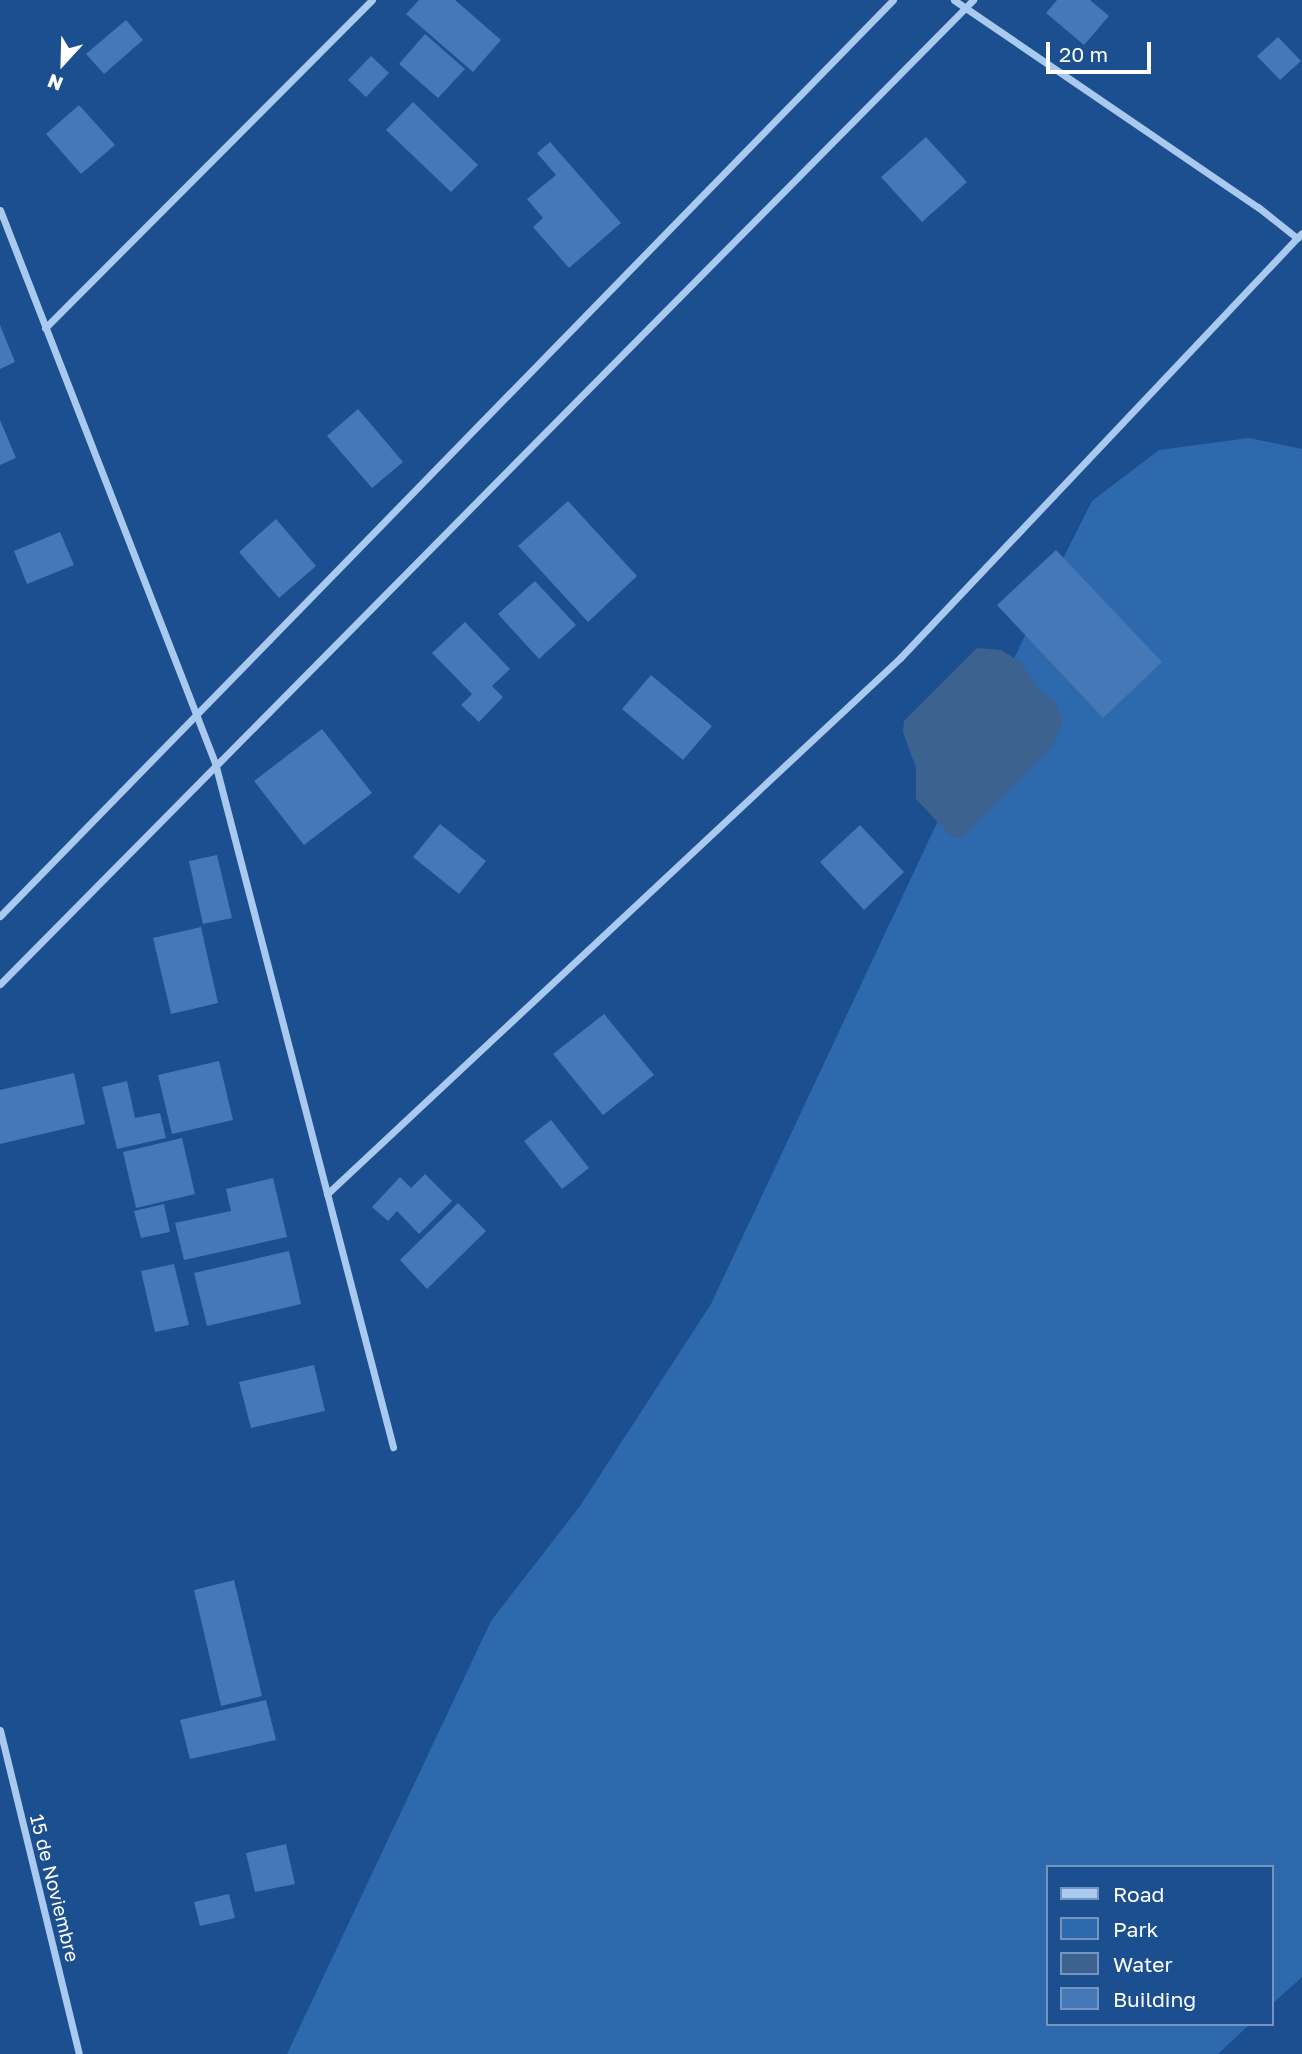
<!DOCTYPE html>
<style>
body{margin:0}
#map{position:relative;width:1302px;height:2054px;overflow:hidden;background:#1b4f8f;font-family:"Golos Text",sans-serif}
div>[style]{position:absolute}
.green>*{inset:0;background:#2e69ad}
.water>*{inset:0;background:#3c6290}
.building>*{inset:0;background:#4478b7}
.minor>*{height:7px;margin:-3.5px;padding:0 3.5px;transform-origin:3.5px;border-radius:3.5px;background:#a9c9ee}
span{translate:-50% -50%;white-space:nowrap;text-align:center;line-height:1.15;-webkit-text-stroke:5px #1b4f8f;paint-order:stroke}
.street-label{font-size:19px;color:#fff}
.legend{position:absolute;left:1046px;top:1865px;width:228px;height:161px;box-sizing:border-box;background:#1b4f8f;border:2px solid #7695bc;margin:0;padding:9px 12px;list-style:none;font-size:21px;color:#fff}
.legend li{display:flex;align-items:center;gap:14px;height:35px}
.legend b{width:35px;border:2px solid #7695bc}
.north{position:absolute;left:28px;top:28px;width:70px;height:70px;-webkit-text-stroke:5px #1b4f8f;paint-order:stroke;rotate:202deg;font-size:19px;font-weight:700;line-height:28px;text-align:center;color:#fff}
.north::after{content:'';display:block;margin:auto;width:24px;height:32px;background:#fff;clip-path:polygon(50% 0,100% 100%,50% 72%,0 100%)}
.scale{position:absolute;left:1046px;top:42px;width:105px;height:32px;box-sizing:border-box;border:4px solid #fff;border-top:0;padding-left:9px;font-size:21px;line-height:24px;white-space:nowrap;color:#fff;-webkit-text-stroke:5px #1b4f8f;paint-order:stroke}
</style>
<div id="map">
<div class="green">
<i style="clip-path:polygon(1249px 438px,1302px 449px,1302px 1977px,1272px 2004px,1272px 1867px,1048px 1867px,1048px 2024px,1250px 2024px,1218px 2054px,287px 2054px,491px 1621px,580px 1506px,711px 1304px,1036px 612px,1092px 501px,1159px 450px)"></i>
</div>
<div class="water">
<i style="clip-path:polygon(977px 648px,1001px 650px,1022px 663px,1040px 691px,1055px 701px,1063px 721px,1053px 745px,963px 838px,953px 838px,916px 799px,916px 768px,903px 732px,904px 721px)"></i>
</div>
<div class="building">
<i style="clip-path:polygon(419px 0,455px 0,501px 40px,473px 72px,406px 14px)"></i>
<i style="clip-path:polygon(1057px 0,1090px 0,1109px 16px,1084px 45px,1046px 13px)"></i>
<i style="clip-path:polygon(126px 20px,143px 40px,104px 74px,86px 54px)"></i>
<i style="clip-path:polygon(425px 34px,465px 69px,438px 98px,399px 64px)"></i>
<i style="clip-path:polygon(1278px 37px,1301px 61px,1280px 80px,1257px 56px)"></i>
<i style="clip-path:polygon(371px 56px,389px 73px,366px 97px,348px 80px)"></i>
<i style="clip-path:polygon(413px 102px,478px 165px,451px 192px,386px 130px)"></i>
<i style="clip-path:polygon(79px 105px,115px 145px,81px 174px,46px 134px)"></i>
<i style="clip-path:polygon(926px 137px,967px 182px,922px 222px,881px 177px)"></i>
<i style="clip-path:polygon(550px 142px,621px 223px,569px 268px,533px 227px,543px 218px,527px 199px,556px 175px,537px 153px)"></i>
<i style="clip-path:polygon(0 325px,15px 362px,0 369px)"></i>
<i style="clip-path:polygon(358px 409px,403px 462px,372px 488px,327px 436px)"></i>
<i style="clip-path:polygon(0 420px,16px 458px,0 465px)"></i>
<i style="clip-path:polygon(568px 501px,637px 576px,588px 622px,518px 546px)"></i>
<i style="clip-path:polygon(276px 519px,316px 566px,279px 598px,239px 552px)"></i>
<i style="clip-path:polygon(60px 532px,74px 565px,27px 584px,14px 551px)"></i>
<i style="clip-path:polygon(1056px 550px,1162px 662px,1103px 718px,997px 605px)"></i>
<i style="clip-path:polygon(535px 581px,576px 625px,539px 659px,498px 614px)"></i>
<i style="clip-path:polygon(465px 622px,510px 669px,492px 686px,503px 697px,479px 722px,461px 705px,472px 694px,432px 653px)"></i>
<i style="clip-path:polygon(651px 675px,712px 726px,683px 760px,622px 709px)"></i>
<i style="clip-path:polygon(322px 729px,372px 793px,304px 845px,254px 781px)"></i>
<i style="clip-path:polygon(440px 824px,486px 861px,459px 894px,413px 857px)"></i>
<i style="clip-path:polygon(860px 825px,904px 872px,864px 910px,820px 862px)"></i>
<i style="clip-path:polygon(217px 855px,232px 918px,203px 924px,189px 861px)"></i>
<i style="clip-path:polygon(201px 927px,218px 1003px,171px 1014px,153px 938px)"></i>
<i style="clip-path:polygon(604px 1014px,654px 1075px,603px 1115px,553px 1054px)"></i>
<i style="clip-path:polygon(219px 1061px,233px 1120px,172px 1134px,158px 1075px)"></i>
<i style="clip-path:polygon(74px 1073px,85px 1124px,0 1144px,0 1090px)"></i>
<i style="clip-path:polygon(127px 1081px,135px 1118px,160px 1113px,166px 1138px,117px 1149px,102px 1087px)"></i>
<i style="clip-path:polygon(551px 1120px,589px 1168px,562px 1189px,524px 1141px)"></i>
<i style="clip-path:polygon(182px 1138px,195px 1194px,136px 1208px,123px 1152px)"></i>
<i style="clip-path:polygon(425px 1174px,452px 1201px,419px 1234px,397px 1211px,388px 1221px,372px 1207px,400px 1177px,411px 1188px)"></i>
<i style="clip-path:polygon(273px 1178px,287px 1237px,184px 1260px,175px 1223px,231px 1211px,226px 1189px)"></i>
<i style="clip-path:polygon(458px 1203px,486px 1231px,427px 1289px,400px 1260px)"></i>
<i style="clip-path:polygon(164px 1204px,170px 1232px,141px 1238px,134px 1211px)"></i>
<i style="clip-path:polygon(289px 1251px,301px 1304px,207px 1326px,194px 1273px)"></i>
<i style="clip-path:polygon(174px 1264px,189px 1325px,155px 1332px,141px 1271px)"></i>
<i style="clip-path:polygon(314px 1365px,325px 1411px,251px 1428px,239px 1382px)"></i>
<i style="clip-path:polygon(234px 1580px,262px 1696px,221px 1706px,194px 1590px)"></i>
<i style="clip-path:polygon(266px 1700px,276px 1740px,190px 1759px,180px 1720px)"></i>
<i style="clip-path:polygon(286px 1844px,295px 1884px,255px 1892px,246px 1853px)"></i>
<i style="clip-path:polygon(229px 1894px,235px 1918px,200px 1926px,194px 1902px)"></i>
</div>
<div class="minor">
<i style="left:954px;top:0;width:368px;rotate:34.3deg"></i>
<i style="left:1258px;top:207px;width:50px;rotate:38.5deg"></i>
<i style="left:1297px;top:238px;width:7px;rotate:-45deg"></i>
<i style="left:0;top:210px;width:593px;rotate:68.75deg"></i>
<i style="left:215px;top:763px;width:707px;rotate:75.41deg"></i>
<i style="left:45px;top:328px;width:463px;rotate:-45.1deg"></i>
<i style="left:0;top:916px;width:1279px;rotate:-45.73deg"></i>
<i style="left:0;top:984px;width:1384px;rotate:-45.32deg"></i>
<i style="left:327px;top:1194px;width:785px;rotate:-43.09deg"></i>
<i style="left:900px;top:658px;width:578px;rotate:-46.61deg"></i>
<i style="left:0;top:1730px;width:333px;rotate:76.3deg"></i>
</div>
<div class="street-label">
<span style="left:55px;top:1888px;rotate:76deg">15 de Noviembre</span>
</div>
<ul class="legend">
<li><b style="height:9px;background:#a9c9ee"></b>Road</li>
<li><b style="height:19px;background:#2e69ad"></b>Park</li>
<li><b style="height:19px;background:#3c6290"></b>Water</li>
<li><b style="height:19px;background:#4478b7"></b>Building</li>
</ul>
<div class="north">N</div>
<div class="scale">20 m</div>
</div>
